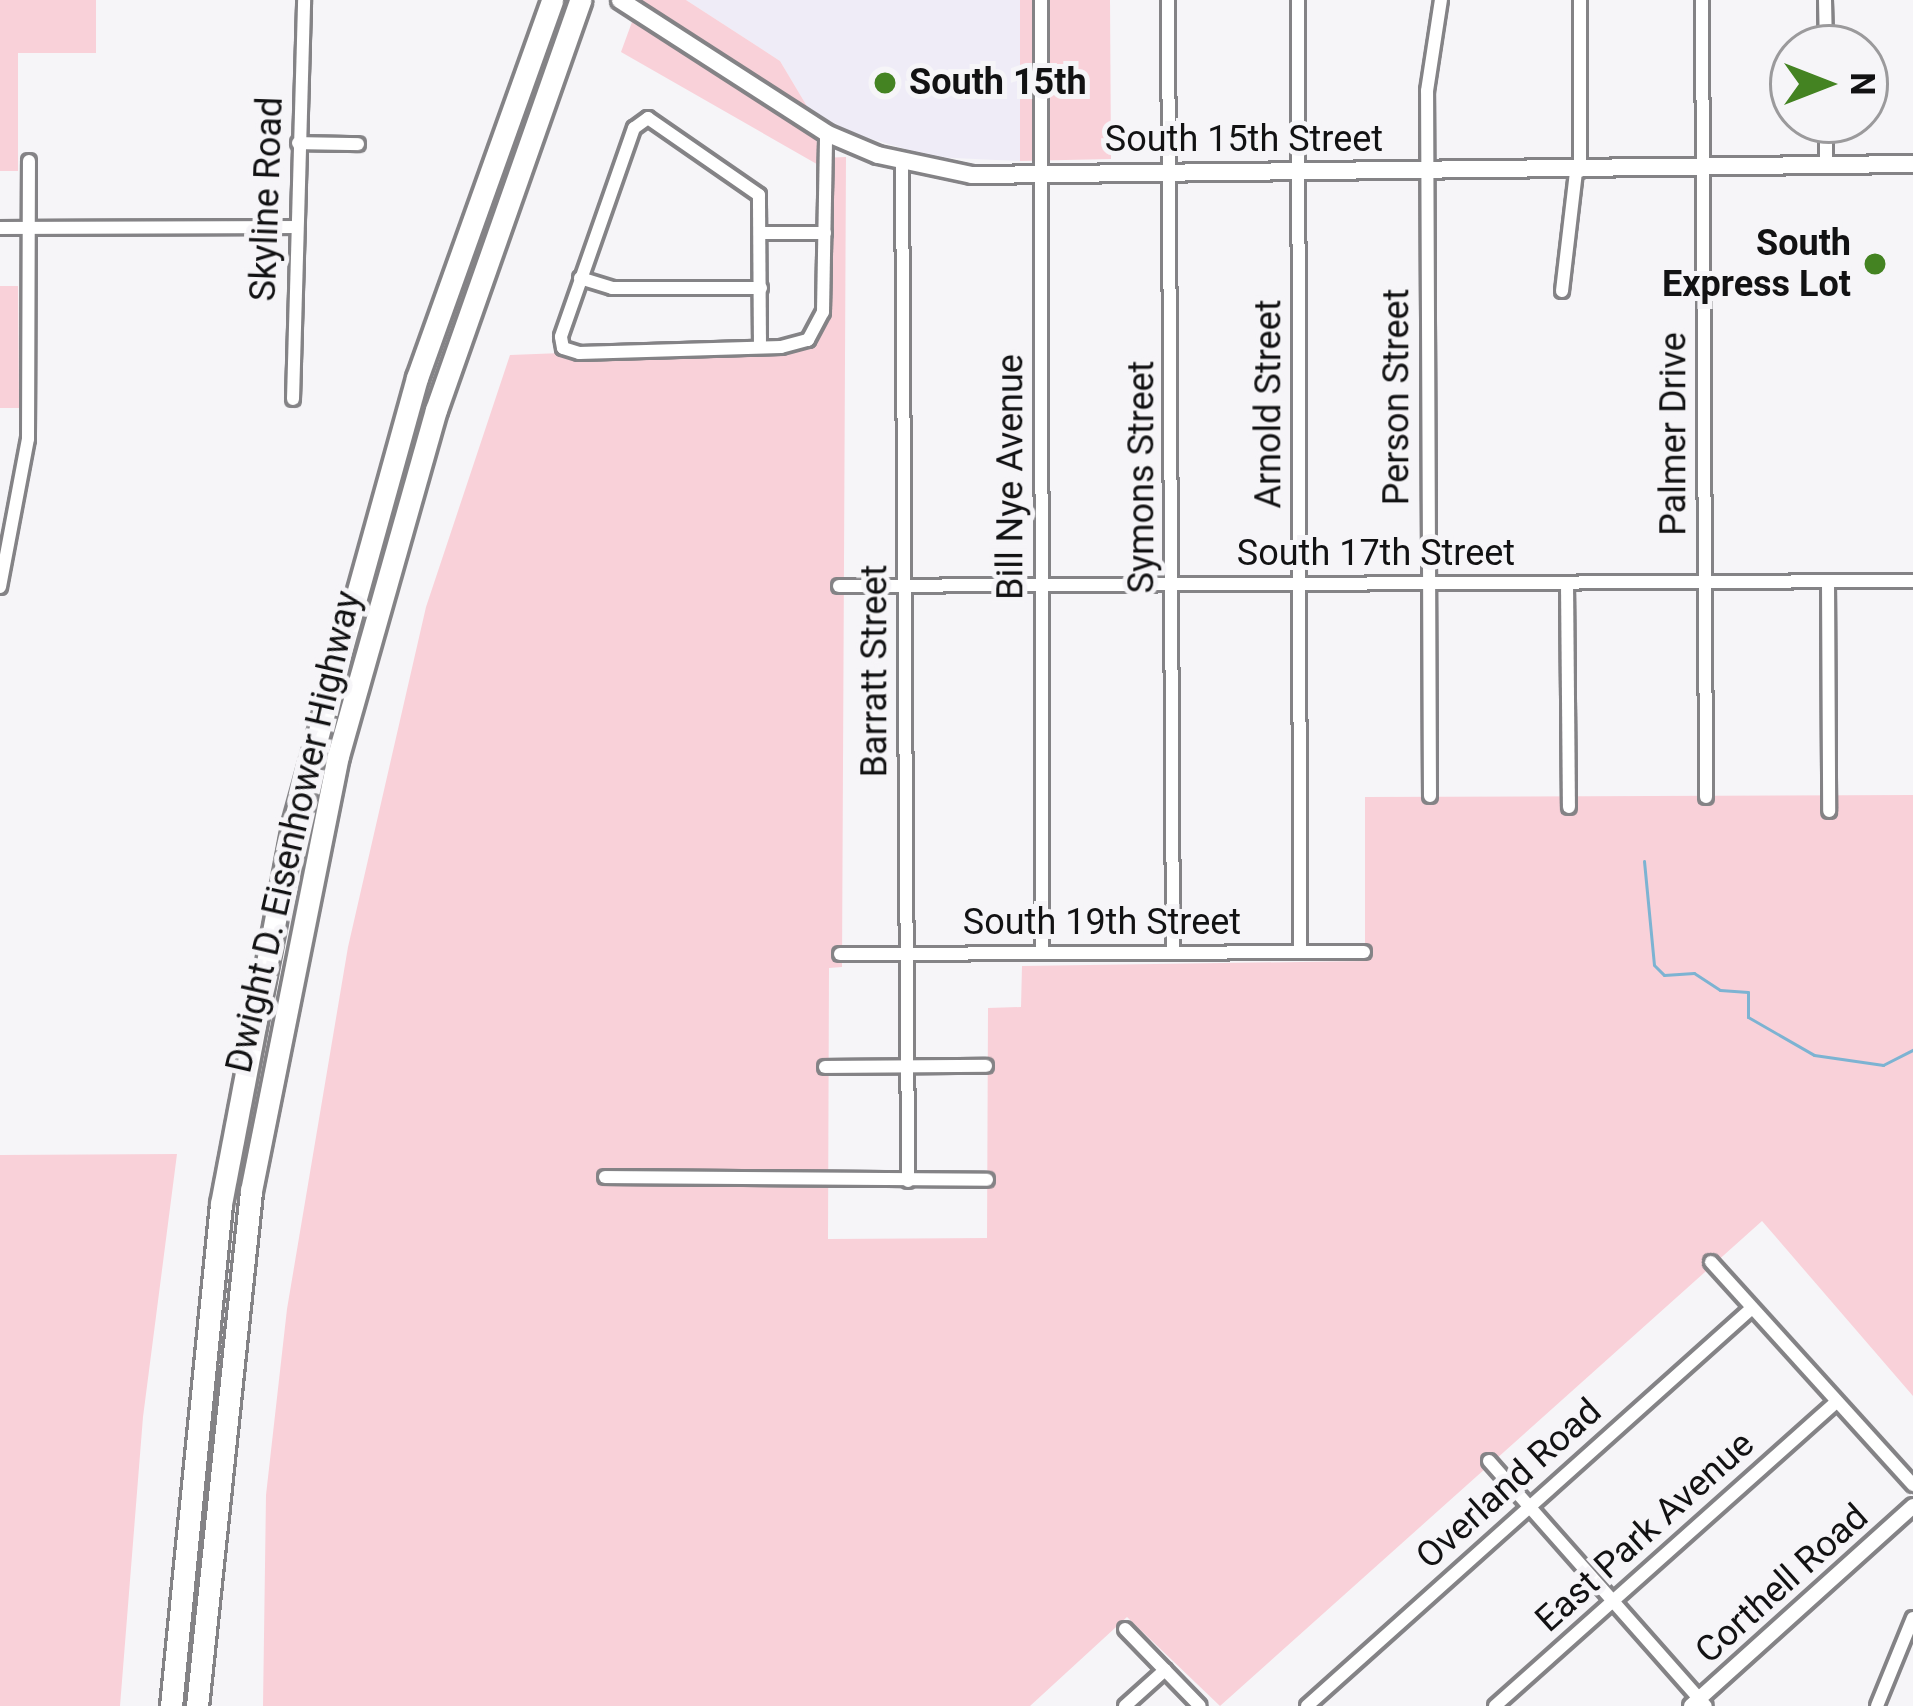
<!DOCTYPE html>
<style>
body{margin:0}
#map{position:relative;width:1913px;height:1706px;overflow:hidden;background:#f6f5f8;font-family:Roboto,sans-serif}
div>[style]{position:absolute}
.built>*{inset:0;background:#efecf7}
.green>*{inset:0;background:#f9d1d9}
.stream>*{height:3px;margin:-1.5px;padding:0 1.5px;transform-origin:1.5px;border-radius:1.5px;background:#7db3d2}
.roads{filter:drop-shadow(3px 0 #848386) drop-shadow(-3px 0 #848386) drop-shadow(0 3px #848386) drop-shadow(0 -3px #848386)}
.minor>*{height:12px;margin:-6px;padding:0 6px;transform-origin:6px;border-radius:6px;background:#fff}
.tertiary>*{height:14px;margin:-7px;padding:0 7px;transform-origin:7px;border-radius:7px;background:#fff}
.secondary>*{height:16px;margin:-8px;padding:0 8px;transform-origin:8px;border-radius:8px;background:#fff}
.motorway>*{height:21px;margin:-10.5px;padding:0 10.5px;transform-origin:10.5px;border-radius:10.5px;background:#fff}
.dots>*{width:33px;height:33px;translate:-50% -50%;box-sizing:border-box;border:6px solid #f6f5f8;border-radius:50%}
span{translate:-50% -50%;white-space:nowrap;text-align:center;line-height:1.15;-webkit-text-stroke:10px #f6f5f8;paint-order:stroke}
.poi-label{font-size:36px;color:#121213;font-weight:700}
.left{translate:0 -50%;text-align:left}
.right{translate:-100% -50%;text-align:right}
.street-label{font-size:36px;color:#121213}
.north{position:absolute;left:1769px;top:24px;width:120px;height:120px;box-sizing:border-box;background:#f6f5f8;border:3px solid #9b9a9c;border-radius:50%;rotate:90deg;font-size:33px;font-weight:700;line-height:48px;text-align:center;color:#121213}
.north::after{content:'';display:block;margin:auto;width:42px;height:54px;background:#448322;clip-path:polygon(50% 0,100% 100%,50% 72%,0 100%)}
</style>
<div id="map">
<div class="built">
<i style="clip-path:polygon(686px 0,1020px 0,1020px 161px,932px 157px,848px 132px,811px 113px,780px 61px)"></i>
</div>
<div class="green">
<i style="clip-path:polygon(0 0,96px 0,96px 53px,18px 53px,18px 171px,0 171px)"></i>
<i style="clip-path:polygon(640px 0,686px 0,780px 61px,811px 113px,820px 158px,846px 157px,842px 967px,829px 968px,828px 1239px,987px 1238px,988px 1008px,1021px 1007px,1022px 966px,1365px 961px,1365px 797px,1913px 795px,1913px 1396px,1762px 1221px,1220px 1706px,1127px 1617px,1030px 1706px,263px 1706px,266px 1495px,287px 1309px,348px 947px,426px 607px,510px 355px,798px 344px,820px 323px,822px 167px,621px 52px)"></i>
<i style="clip-path:polygon(1020px 0,1110px 0,1111px 159px,1020px 161px)"></i>
<i style="clip-path:polygon(0 286px,18px 286px,19px 408px,0 408px)"></i>
<i style="clip-path:polygon(177px 1154px,143px 1417px,120px 1706px,0 1706px,0 1155px)"></i>
</div>
<div class="stream">
<i style="left:1644px;top:861px;width:104px;rotate:84.5deg"></i>
<i style="left:1654px;top:965px;width:14px;rotate:45deg"></i>
<i style="left:1664px;top:975px;width:30px;rotate:-4deg"></i>
<i style="left:1694px;top:973px;width:31px;rotate:33deg"></i>
<i style="left:1720px;top:990px;width:28px;rotate:4deg"></i>
<i style="left:1748px;top:992px;width:25px;rotate:90deg"></i>
<i style="left:1748px;top:1017px;width:76px;rotate:29.9deg"></i>
<i style="left:1814px;top:1055px;width:70px;rotate:8.2deg"></i>
<i style="left:1883px;top:1065px;width:34px;rotate:-27deg"></i>
</div>
<div class="roads">
<div class="minor">
<i style="left:1041px;top:0;width:953px;rotate:89.94deg"></i>
<i style="left:1168px;top:0;width:953px;rotate:89.7deg"></i>
<i style="left:1298px;top:0;width:952px;rotate:89.88deg"></i>
<i style="left:1702px;top:0;width:797px;rotate:89.71deg"></i>
<i style="left:1825px;top:0;width:48px;rotate:88.8deg"></i>
<i style="left:1826px;top:120px;width:44px;rotate:90deg"></i>
<i style="left:298px;top:143px;width:60px;rotate:1deg"></i>
<i style="left:902px;top:162px;width:1019px;rotate:89.66deg"></i>
<i style="left:1580px;top:171px;width:171px;rotate:-90deg"></i>
<i style="left:0;top:228px;width:296px;rotate:-0.2deg"></i>
<i style="left:762px;top:233px;width:63px"></i>
<i style="left:580px;top:278px;width:34px;rotate:17deg"></i>
<i style="left:612px;top:288px;width:149px"></i>
<i style="left:1562px;top:291px;width:121px;rotate:-83.3deg"></i>
<i style="left:760px;top:347px;width:152px;rotate:-90.4deg"></i>
<i style="left:759px;top:195px;width:135px;rotate:-145.3deg"></i>
<i style="left:648px;top:118px;width:17px;rotate:144deg"></i>
<i style="left:634px;top:128px;width:221px;rotate:109.3deg"></i>
<i style="left:561px;top:337px;width:11px;rotate:80deg"></i>
<i style="left:563px;top:348px;width:17px;rotate:17deg"></i>
<i style="left:579px;top:353px;width:202px;rotate:-1.7deg"></i>
<i style="left:781px;top:347px;width:28px;rotate:-15deg"></i>
<i style="left:808px;top:340px;width:32px;rotate:-62deg"></i>
<i style="left:823px;top:312px;width:179px;rotate:-89deg"></i>
<i style="left:293px;top:399px;width:399px;rotate:-88.4deg"></i>
<i style="left:1828px;top:582px;width:229px;rotate:89.7deg"></i>
<i style="left:1567px;top:583px;width:224px;rotate:89.5deg"></i>
<i style="left:839px;top:586px;width:1074px;rotate:-0.27deg"></i>
<i style="left:0;top:587px;width:151px;rotate:-79.3deg"></i>
<i style="left:28px;top:439px;width:278px;rotate:-89.8deg"></i>
<i style="left:1430px;top:796px;width:705px;rotate:-90.24deg"></i>
<i style="left:1427px;top:91px;width:92px;rotate:-81.3deg"></i>
<i style="left:840px;top:954px;width:524px;rotate:-0.22deg"></i>
<i style="left:825px;top:1067px;width:161px;rotate:-0.4deg"></i>
<i style="left:605px;top:1177px;width:382px;rotate:0.4deg"></i>
<i style="left:1711px;top:1262px;width:301px;rotate:47.8deg"></i>
<i style="left:1489px;top:1461px;width:327px;rotate:48.5deg"></i>
<i style="left:1125px;top:1629px;width:107px;rotate:45.8deg"></i>
<i style="left:1125px;top:1706px;width:54px;rotate:-42deg"></i>
<i style="left:1307px;top:1706px;width:597px;rotate:-41.81deg"></i>
<i style="left:1495px;top:1706px;width:457px;rotate:-41.7deg"></i>
<i style="left:1877px;top:1706px;width:95px;rotate:-67.8deg"></i>
</div>
<div class="tertiary">
<i style="left:1691px;top:1706px;width:299px;rotate:-42deg"></i>
</div>
<div class="secondary">
<i style="left:620px;top:0;width:245px;rotate:32.8deg"></i>
<i style="left:826px;top:133px;width:56px;rotate:22.9deg"></i>
<i style="left:878px;top:155px;width:96px;rotate:12deg"></i>
<i style="left:972px;top:175px;width:941px;rotate:-0.67deg"></i>
</div>
<div class="motorway">
<i style="left:171px;top:1706px;width:504px;rotate:-84.31deg"></i>
<i style="left:221px;top:1204px;width:386px;rotate:-79.2deg"></i>
<i style="left:293px;top:825px;width:464px;rotate:-74.5deg"></i>
<i style="left:417px;top:378px;width:401px;rotate:-70.3deg"></i>
<i style="left:197px;top:1706px;width:518px;rotate:-84.01deg"></i>
<i style="left:251px;top:1191px;width:444px;rotate:-78.7deg"></i>
<i style="left:338px;top:756px;width:360px;rotate:-74.2deg"></i>
<i style="left:436px;top:410px;width:435px;rotate:-70.6deg"></i>
</div>
</div>
<div class="dots">
<i style="left:885px;top:83px;background:#448322"></i>
<i style="left:1875px;top:264px;background:#448322"></i>
</div>
<div class="poi-label">
<span class="left" style="left:909px;top:83px">South 15th</span>
<span class="right" style="left:1851px;top:264px">South<br>Express Lot</span>
</div>
<div class="street-label">
<span style="left:1244px;top:140px">South 15th Street</span>
<span style="left:267px;top:199px;rotate:-88deg">Skyline Road</span>
<span style="left:1397px;top:397px;rotate:-90deg">Person Street</span>
<span style="left:1269px;top:404px;rotate:-90deg">Arnold Street</span>
<span style="left:1674px;top:434px;rotate:-90deg">Palmer Drive</span>
<span style="left:1011px;top:477px;rotate:-90deg">Bill Nye Avenue</span>
<span style="left:1142px;top:477px;rotate:-90deg">Symons Street</span>
<span style="left:1376px;top:554px">South 17th Street</span>
<span style="left:875px;top:671px;rotate:-90deg">Barratt Street</span>
<span style="left:294px;top:832px;rotate:-77deg">Dwight D. Eisenhower Highway</span>
<span style="left:1102px;top:923px">South 19th Street</span>
<span style="left:1509px;top:1484px;rotate:-42deg">Overland Road</span>
<span style="left:1645px;top:1532px;rotate:-42deg">East Park Avenue</span>
<span style="left:1782px;top:1584px;rotate:-42deg">Corthell Road</span>
</div>
<div class="north">N</div>
</div>
